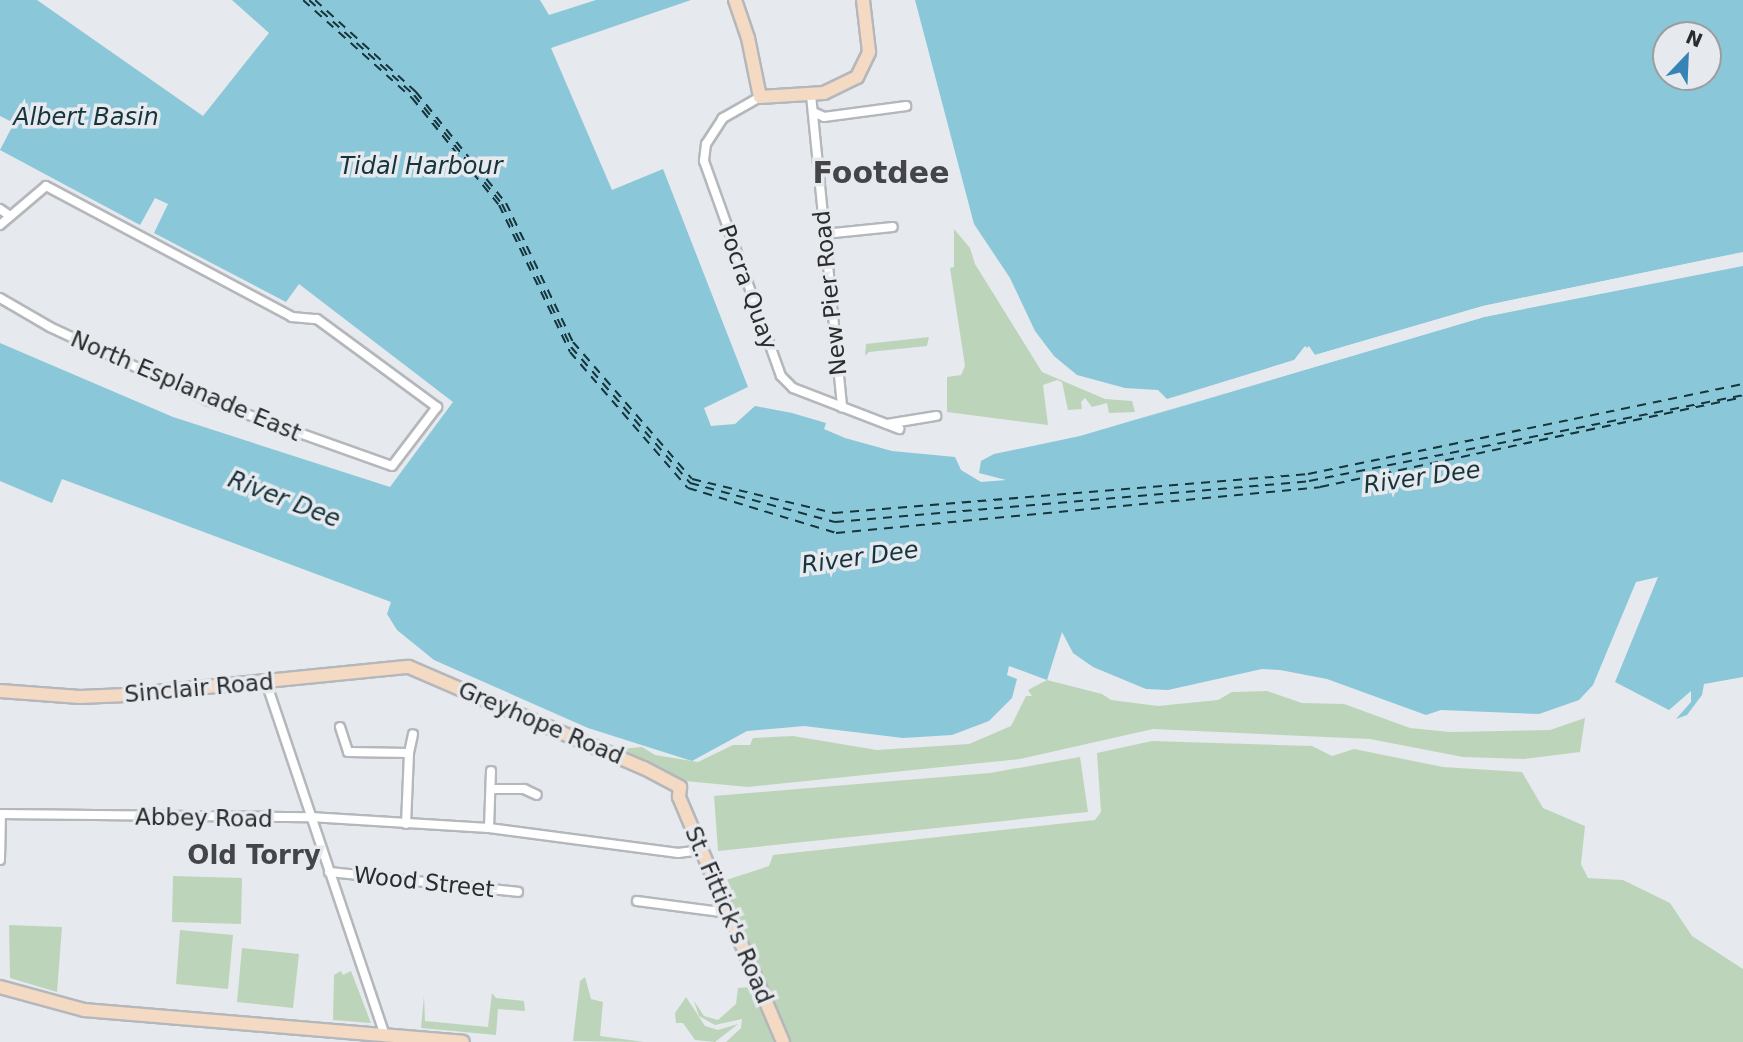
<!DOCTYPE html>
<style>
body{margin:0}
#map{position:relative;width:1743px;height:1042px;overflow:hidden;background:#e6e9ee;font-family:"DejaVu Sans",sans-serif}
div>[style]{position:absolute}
.green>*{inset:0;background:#bcd5ba}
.water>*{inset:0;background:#8ac7d8}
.pier>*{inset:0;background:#e6e9ee}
.ferry>*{height:2px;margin-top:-1px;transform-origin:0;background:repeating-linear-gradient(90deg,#16343c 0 9px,transparent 0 16px)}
.roads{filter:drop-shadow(2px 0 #b4b7bb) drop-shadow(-2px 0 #b4b7bb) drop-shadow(0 2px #b4b7bb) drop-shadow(0 -2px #b4b7bb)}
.street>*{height:8px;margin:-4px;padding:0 4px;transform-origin:4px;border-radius:4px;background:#fff}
.secondary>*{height:12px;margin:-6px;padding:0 6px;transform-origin:6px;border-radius:6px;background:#f4d9c3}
span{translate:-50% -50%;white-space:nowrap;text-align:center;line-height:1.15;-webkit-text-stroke:7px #e6e9ee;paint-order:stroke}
.street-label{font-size:23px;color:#2b2c2d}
.water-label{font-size:24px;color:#16343c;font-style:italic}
.quarter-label{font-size:26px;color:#434549;font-weight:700}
.district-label{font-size:30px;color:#434549;font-weight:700}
.north{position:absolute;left:1652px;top:21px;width:70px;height:70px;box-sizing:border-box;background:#e6e9ee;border:2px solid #9b9da1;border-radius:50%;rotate:23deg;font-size:19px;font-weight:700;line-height:28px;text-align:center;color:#2b2c2d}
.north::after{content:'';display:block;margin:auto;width:24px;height:32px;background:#3783b6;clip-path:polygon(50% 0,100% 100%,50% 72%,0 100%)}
</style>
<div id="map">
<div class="green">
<i style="clip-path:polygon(954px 229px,970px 248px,975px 264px,1042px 372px,1105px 399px,1132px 401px,1135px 412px,1109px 413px,1107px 403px,1092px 407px,1085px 398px,1081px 402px,1082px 409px,1068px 410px,1062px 382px,1057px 380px,1043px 385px,1048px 425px,947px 412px,947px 377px,961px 375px,965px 366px,950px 268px,954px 267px)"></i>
<i style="clip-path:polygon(929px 337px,927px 346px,869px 352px,865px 356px,866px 344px)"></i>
<i style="clip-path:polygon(1047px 680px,1102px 694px,1111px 700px,1158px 706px,1218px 700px,1232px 692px,1267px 691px,1302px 703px,1344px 704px,1410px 728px,1450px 732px,1550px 730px,1585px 718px,1580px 752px,1524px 759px,1463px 757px,1370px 739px,1153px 729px,1020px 759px,748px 787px,685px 781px,619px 749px,642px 747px,655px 755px,698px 762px,733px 745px,750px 745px,753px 738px,793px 736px,877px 750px,969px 744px,1011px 726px,1026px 696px,1032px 696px,1028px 690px)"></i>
<i style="clip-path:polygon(1152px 741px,1312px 746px,1332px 756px,1354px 749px,1443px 767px,1522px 772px,1543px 808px,1585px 826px,1581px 864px,1588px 878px,1623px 880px,1670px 903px,1692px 936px,1743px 969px,1743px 1042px,788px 1042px,720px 882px,769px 866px,773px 855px,1095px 820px,1101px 812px,1097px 753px)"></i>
<i style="clip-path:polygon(1080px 757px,1088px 812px,718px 851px,714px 796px,990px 773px)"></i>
<i style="clip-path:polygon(173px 876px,242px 878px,241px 924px,172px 922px)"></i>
<i style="clip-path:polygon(9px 925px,62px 927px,57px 992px,10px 978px)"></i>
<i style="clip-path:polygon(180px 930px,233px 935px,228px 989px,176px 984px)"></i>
<i style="clip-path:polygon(242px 948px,299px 954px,293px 1008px,237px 1002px)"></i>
<i style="clip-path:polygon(341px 971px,343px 975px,351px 971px,371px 1023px,333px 1020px,334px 975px)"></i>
<i style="clip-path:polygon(585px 977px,591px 999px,603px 1002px,600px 1036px,644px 1042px,573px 1041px,580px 981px)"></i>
<i style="clip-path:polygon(751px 987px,774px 1042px,726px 1042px,741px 1028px,742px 1019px,715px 1025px,699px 1016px,694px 1001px,704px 1016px,718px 1020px,736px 1004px,738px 988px)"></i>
<i style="clip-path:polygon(492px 993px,496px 998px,524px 1001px,525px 1011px,498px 1009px,496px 1035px,421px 1028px,424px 996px,425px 1021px,488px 1027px)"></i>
<i style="clip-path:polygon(686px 997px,705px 1026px,718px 1030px,738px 1024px,715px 1042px,695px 1040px,683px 1023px,676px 1023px,675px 1013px)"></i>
</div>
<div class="water">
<i style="clip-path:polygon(0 0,37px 0,203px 116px,269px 33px,232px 0,540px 0,549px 15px,596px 0,691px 0,551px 48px,612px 190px,663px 169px,748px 387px,704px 408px,711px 426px,735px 424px,755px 406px,792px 413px,826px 423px,824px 429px,845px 438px,892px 451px,955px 457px,961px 470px,981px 482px,1006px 480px,979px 473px,981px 461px,994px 454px,1080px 436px,1484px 317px,1743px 266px,1743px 677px,1704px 684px,1702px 695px,1687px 715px,1676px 719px,1691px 702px,1691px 691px,1669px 710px,1615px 682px,1658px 577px,1636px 582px,1593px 685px,1579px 700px,1539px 714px,1441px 710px,1426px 715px,1327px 679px,1280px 670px,1262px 669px,1168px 690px,1146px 689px,1093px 667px,1073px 653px,1062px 632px,1047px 680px,1009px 666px,1007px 675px,1017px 679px,1012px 698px,989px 721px,952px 735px,903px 738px,804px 726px,747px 731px,692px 761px,588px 728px,434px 660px,397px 630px,387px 614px,391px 602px,62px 479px,52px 503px,0 481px,0 343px,173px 417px,390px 487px,453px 402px,299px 284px,286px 302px,154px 233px,168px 204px,155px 198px,140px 225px,0 150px,14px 123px,0 116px)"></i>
<i style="clip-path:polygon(evenodd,915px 0,1743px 0,1743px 252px,1483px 306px,1315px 355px,1309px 346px,1295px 360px,1167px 399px,1158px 390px,1125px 388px,1077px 375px,1054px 356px,1035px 331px,1010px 278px,974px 224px,915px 0,1666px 35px,1708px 35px,1708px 77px,1666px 77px,1666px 35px)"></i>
</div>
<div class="pier">
<i style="clip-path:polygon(1743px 252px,1484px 310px,1316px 358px,1305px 350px,1296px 364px,1163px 401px,1294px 360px,1305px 346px,1315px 355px,1483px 306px)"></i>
<i style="clip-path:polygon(1743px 263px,1484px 317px,1136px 420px,1483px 314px)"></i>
</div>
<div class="ferry">
<i style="left:303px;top:0;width:147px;rotate:42deg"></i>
<i style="left:412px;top:98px;width:138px;rotate:50.9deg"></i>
<i style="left:499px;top:205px;width:163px;rotate:64.2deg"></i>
<i style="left:570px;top:352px;width:180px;rotate:49.1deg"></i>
<i style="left:688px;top:488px;width:155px;rotate:16.9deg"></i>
<i style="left:836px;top:533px;width:486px;rotate:-5.4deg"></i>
<i style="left:1320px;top:487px;width:432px;rotate:-12deg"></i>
<i style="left:309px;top:0;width:142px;rotate:42.1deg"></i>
<i style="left:414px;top:95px;width:140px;rotate:51.1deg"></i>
<i style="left:502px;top:204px;width:159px;rotate:64.2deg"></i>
<i style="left:571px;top:347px;width:181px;rotate:48.8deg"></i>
<i style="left:690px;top:483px;width:150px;rotate:15.1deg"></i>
<i style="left:835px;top:522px;width:476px;rotate:-4.9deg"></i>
<i style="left:1309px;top:481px;width:442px;rotate:-11.2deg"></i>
<i style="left:315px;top:0;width:137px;rotate:42.3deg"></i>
<i style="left:416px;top:92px;width:143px;rotate:51deg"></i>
<i style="left:506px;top:203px;width:154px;rotate:64.3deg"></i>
<i style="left:573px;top:342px;width:181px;rotate:49deg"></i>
<i style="left:692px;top:479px;width:146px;rotate:13.5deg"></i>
<i style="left:834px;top:513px;width:476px;rotate:-4.7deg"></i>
<i style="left:1308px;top:474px;width:444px;rotate:-11.7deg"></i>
</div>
<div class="roads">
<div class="street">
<i style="left:811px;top:95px;width:314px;rotate:84.3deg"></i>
<i style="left:760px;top:97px;width:43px;rotate:150.4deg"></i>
<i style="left:723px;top:118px;width:31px;rotate:123deg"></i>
<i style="left:706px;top:144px;width:17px;rotate:97deg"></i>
<i style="left:704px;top:161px;width:228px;rotate:70.3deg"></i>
<i style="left:781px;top:376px;width:17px;rotate:45deg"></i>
<i style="left:793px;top:388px;width:114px;rotate:21.1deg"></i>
<i style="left:813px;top:112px;width:12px;rotate:24deg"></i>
<i style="left:824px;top:117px;width:83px;rotate:-7.6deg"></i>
<i style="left:0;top:209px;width:12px;rotate:35deg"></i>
<i style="left:0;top:225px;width:60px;rotate:-40.3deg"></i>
<i style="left:46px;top:186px;width:279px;rotate:28deg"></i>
<i style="left:292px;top:317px;width:25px;rotate:5deg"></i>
<i style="left:317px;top:319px;width:149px;rotate:36.3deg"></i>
<i style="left:437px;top:407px;width:74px;rotate:127.3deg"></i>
<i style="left:392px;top:466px;width:196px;rotate:-160.4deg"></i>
<i style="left:207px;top:400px;width:173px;rotate:-155.1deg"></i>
<i style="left:50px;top:327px;width:58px;rotate:-149.9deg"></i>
<i style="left:824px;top:234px;width:69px;rotate:-5.8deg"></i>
<i style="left:887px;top:424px;width:50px;rotate:-9.3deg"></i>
<i style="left:266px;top:682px;width:373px;rotate:71.4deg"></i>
<i style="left:340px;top:727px;width:26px;rotate:72deg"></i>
<i style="left:348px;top:752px;width:61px;rotate:0.9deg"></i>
<i style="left:409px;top:753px;width:71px;rotate:92.4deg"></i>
<i style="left:409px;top:753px;width:19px;rotate:-78deg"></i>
<i style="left:491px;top:789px;width:33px"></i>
<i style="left:524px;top:789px;width:14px;rotate:25deg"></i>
<i style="left:0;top:814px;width:310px;rotate:0.6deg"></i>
<i style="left:310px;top:817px;width:179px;rotate:3.5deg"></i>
<i style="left:489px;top:828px;width:191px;rotate:7.5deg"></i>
<i style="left:678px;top:853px;width:24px;rotate:-7deg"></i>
<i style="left:489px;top:828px;width:57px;rotate:-88deg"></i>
<i style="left:0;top:860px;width:46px;rotate:-88.8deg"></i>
<i style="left:329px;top:872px;width:190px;rotate:6deg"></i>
<i style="left:637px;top:901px;width:92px;rotate:7.5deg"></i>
</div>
<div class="secondary">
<i style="left:735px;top:0;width:40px;rotate:71.1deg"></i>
<i style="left:748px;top:38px;width:60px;rotate:78.5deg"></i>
<i style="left:760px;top:97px;width:64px;rotate:-3.6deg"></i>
<i style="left:824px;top:93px;width:37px;rotate:-26deg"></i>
<i style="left:857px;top:77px;width:28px;rotate:-64deg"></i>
<i style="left:869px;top:52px;width:52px;rotate:-96.6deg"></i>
<i style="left:0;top:691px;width:80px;rotate:4.3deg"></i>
<i style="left:80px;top:697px;width:46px;rotate:-2.5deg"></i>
<i style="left:126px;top:695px;width:284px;rotate:-5.7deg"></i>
<i style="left:409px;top:667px;width:256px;rotate:23.3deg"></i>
<i style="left:644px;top:768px;width:41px;rotate:27.8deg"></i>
<i style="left:680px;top:787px;width:10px;rotate:96deg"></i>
<i style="left:679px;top:797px;width:266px;rotate:67deg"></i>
<i style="left:0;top:987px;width:87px;rotate:15.3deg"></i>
<i style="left:84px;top:1010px;width:380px;rotate:4.8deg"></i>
</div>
</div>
<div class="street-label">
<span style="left:748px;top:287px;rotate:70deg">Pocra Quay</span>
<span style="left:830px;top:293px;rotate:-96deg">New Pier Road</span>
<span style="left:186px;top:386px;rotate:23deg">North Esplanade East</span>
<span style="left:199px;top:688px;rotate:-5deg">Sinclair Road</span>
<span style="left:541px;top:723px;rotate:23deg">Greyhope Road</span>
<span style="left:204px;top:818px;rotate:1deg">Abbey Road</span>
<span style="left:424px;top:882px;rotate:6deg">Wood Street</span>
<span style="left:729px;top:915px;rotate:67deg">St. Fittick's Road</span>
</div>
<div class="water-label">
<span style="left:86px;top:118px">Albert Basin</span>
<span style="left:421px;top:167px">Tidal Harbour</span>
<span style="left:1422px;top:478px;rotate:-8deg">River Dee</span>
<span style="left:284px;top:500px;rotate:21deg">River Dee</span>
<span style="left:860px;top:558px;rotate:-8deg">River Dee</span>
</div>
<div class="quarter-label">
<span style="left:254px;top:856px">Old Torry</span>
</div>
<div class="district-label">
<span style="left:881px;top:173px">Footdee</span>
</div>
<div class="north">N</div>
</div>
